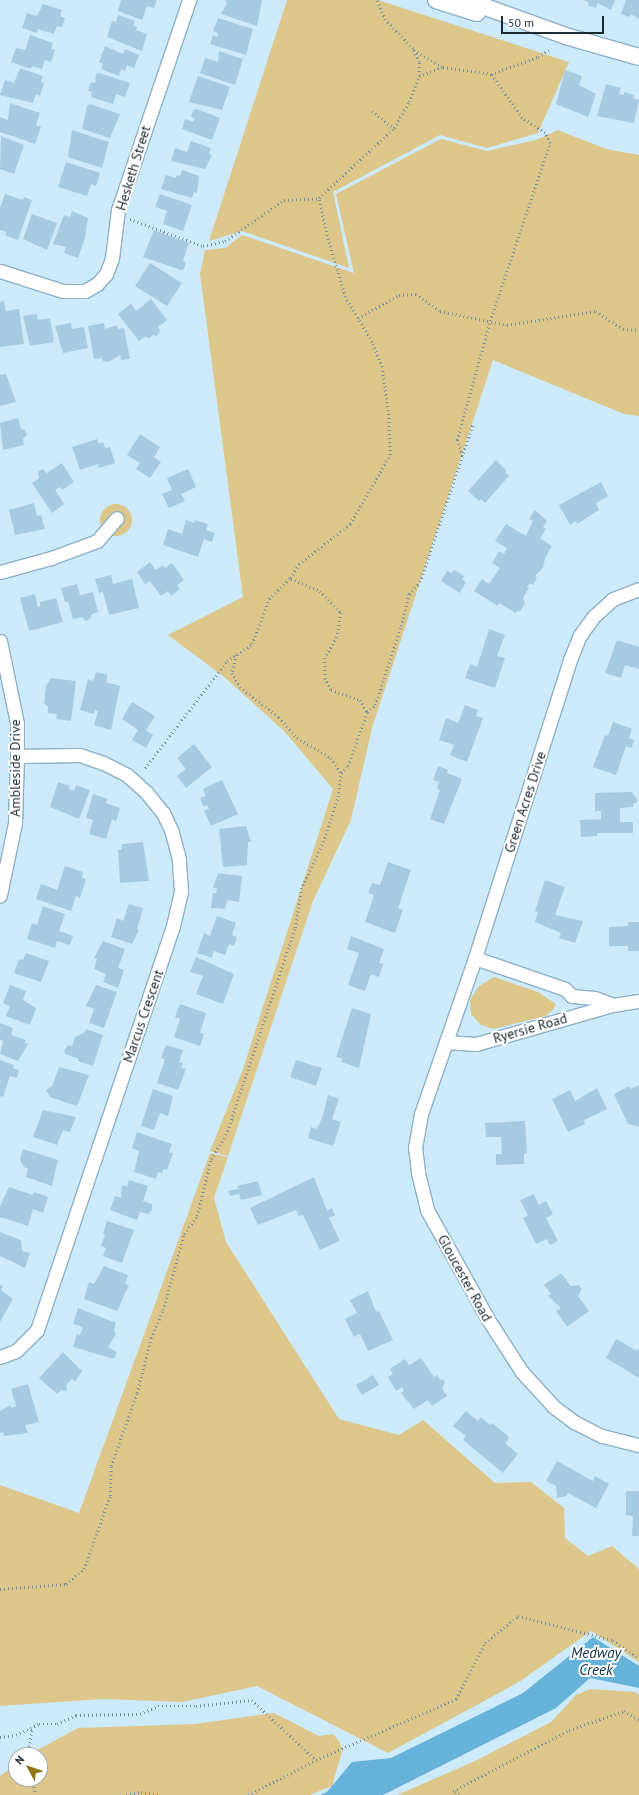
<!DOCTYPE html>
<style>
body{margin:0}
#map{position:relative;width:639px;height:1795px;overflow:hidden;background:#cdeafb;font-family:"PT Sans",sans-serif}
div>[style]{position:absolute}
.green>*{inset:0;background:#dcc68a}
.round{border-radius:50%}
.water>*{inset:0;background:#67b2d9}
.building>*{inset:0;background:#a6cbe0}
.path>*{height:2.5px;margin-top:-1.25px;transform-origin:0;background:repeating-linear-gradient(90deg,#7b919d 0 1px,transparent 0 4px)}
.roads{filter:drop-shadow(1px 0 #8db0c5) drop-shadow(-1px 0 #8db0c5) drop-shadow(0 1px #8db0c5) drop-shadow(0 -1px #8db0c5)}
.minor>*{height:13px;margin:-6.5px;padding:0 6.5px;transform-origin:6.5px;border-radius:6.5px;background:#fff}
.tertiary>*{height:16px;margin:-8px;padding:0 8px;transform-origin:8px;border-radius:8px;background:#fff}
span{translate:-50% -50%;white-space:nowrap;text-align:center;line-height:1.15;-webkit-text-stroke:4px #fff;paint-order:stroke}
.street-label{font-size:14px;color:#1c2a32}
.water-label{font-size:15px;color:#0f3142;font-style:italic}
.north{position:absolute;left:8px;top:1747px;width:40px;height:40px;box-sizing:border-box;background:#fff;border:1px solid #a4aaad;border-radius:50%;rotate:310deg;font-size:11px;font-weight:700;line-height:16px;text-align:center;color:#1c2a32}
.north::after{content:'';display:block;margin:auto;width:14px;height:18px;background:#91761c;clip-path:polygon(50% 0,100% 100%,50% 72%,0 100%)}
.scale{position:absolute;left:501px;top:16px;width:103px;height:18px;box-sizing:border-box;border:2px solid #1c2a32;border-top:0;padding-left:5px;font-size:12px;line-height:14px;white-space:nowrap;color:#1c2a32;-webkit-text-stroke:3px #fff;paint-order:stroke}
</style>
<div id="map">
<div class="green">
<i style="clip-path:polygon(287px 0,378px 0,569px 62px,538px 133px,487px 148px,440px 135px,333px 192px,349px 268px,242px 231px,209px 241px)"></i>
<i style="clip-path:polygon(558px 130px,606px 149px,639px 155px,639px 416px,624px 414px,493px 360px,372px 728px,351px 820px,313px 901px,228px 1156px,210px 1151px,243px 1069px,333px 789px,284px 731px,223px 676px,168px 635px,243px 597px,200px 274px,205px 250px,225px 248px,242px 235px,354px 273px,336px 194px,441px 139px,487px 151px,536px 140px)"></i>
<i class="round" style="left:100px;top:504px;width:32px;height:32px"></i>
<i style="clip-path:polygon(494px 977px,538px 992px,556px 1004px,553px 1010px,546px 1016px,493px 1029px,481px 1025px,471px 1014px,470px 1000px,479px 986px)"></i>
<i style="clip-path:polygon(210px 1153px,228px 1157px,214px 1198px,226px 1242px,339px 1419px,399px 1435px,423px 1420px,495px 1483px,531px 1482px,564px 1508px,565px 1538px,588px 1556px,612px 1546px,639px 1569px,639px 1662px,591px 1631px,519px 1682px,388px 1753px,257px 1686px,182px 1702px,103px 1699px,0 1706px,0 1485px,79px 1513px)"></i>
<i style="clip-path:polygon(590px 1689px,635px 1692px,639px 1695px,639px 1795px,397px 1795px,473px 1762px,551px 1722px,576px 1695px)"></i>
<i style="clip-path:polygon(274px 1713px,319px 1736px,333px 1734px,340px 1742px,342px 1752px,332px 1786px,310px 1795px,0 1795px,0 1776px,16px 1764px,16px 1779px,40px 1779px,40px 1755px,28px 1755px,78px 1728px,195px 1724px)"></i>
</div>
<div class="water">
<i style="clip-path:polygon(593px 1637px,639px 1666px,639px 1688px,590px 1678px,556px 1708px,383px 1795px,320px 1795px,327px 1792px,352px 1762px,391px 1758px,523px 1693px)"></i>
</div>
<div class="building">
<i style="clip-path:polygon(121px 0,157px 0,154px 8px,147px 6px,142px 20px,118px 11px)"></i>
<i style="clip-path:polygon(225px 0,262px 0,257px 26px,221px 14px,227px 3px)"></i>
<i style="clip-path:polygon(584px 0,615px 0,611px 10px,598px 3px,596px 8px,588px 6px,589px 3px)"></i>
<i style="clip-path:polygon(626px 0,639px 0,639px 19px,631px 14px,630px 17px,621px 14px)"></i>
<i style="clip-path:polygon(43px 4px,62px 10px,60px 16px,65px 18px,62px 27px,57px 26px,54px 34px,38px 29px,37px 33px,22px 28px,27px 13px,37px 16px)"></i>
<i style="clip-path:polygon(118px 15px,135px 21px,133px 26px,137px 27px,136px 30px,147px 34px,142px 51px,107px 37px,112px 21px,116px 22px)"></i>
<i style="clip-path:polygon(218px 18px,253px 29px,246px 55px,210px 44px,213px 35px,217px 37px,218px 33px,213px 31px)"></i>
<i style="clip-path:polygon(30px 35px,53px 43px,51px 49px,55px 50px,51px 62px,45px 60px,42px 69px,32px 66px,31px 69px,11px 62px,16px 48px,25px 50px)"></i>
<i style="clip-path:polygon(105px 46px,123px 54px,125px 49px,139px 55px,134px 68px,127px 65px,125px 71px,121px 69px,119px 76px,101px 69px,103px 64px,99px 62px)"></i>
<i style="clip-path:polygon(219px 51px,243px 59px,235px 85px,200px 73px,205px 58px,218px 62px)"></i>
<i style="clip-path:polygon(20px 68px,43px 76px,41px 82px,44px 83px,40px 96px,36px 94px,33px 103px,0 95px,5px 80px,14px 83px)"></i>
<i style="clip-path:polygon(565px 70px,582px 76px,579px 85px,596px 94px,588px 117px,556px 104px)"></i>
<i style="clip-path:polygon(99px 73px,130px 83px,125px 97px,116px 94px,113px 104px,91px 97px,92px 92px,88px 91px,91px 82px,95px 83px,96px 74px)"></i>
<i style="clip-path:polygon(198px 76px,230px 87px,222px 110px,189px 102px)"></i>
<i style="clip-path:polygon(606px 84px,621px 88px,619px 94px,624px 95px,624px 92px,634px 95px,633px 99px,639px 100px,634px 123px,597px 116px)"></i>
<i style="clip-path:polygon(10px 103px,40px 113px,36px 125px,41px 127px,35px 144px,0 132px,0 117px,8px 120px)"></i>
<i style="clip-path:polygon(90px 104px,120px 114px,110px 138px,82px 129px,87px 106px)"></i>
<i style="clip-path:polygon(197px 109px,220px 118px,212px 140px,182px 129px,185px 119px,193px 122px,195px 119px,191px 116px,193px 110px)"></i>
<i style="clip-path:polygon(72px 130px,109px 142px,102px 168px,68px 157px)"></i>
<i style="clip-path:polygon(1px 136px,24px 145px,14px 174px,0 169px)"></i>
<i style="clip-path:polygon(191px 141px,211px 148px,209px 154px,212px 155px,205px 169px,171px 161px,175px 148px,187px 152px)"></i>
<i style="clip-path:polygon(66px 162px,100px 173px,96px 186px,91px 184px,87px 196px,58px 187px)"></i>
<i style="clip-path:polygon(182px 170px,199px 176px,197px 193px,194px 192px,192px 198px,161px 189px,166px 175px,176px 178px,177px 175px,180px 176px)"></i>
<i style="clip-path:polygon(5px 194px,23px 200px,24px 197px,32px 200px,18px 240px,6px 236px,6px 232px,0 230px,0 208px)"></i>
<i style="clip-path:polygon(160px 194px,192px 205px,183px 231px,163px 224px,167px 211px,155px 207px)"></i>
<i style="clip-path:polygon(72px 211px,88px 218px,85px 238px,78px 258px,64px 253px,66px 247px,53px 244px,64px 215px,70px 217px)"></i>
<i style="clip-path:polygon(32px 214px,57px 223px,47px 250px,23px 239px)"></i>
<i style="clip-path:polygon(154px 230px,189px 243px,183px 260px,186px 263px,184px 269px,181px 270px,143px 257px)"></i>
<i style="clip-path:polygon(150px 263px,182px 283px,167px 306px,135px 286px)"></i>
<i style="clip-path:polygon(151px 299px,167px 320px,158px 327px,160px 331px,157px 336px,153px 335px,148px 339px,146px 336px,139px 341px,118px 314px,131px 304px,136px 311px)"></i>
<i style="clip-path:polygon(4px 301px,6px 311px,19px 309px,24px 344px,0 347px,0 302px)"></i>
<i style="clip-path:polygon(37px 314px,38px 320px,50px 318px,54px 342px,30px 346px,23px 316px)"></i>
<i style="clip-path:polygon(71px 323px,72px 329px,84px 327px,88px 348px,63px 353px,55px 326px)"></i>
<i style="clip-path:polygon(104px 323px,105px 329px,117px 325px,118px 329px,124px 328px,130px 359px,121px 360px,120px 355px,109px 362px,103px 361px,102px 358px,94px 359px,88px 326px)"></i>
<i style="clip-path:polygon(6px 374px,16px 402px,0 406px,0 375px)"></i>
<i style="clip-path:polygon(18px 418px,21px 429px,25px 430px,27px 435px,23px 439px,24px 445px,3px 450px,0 423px)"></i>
<i style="clip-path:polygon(140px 434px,160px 447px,154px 457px,161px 462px,150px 478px,136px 469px,140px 463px,127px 455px)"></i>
<i style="clip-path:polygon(97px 439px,99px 444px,103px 442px,105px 448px,110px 447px,115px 463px,99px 468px,98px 464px,80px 470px,72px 447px)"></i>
<i style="clip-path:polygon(496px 460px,506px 470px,505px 472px,509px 476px,485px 503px,481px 499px,479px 501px,468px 491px)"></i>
<i style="clip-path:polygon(62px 463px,74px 482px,62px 490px,60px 487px,55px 490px,64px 504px,52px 513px,32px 483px,39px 478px,38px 472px,42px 469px,47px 473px)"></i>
<i style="clip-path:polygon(188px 469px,196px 487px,181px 494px,185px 501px,169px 508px,162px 494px,172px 490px,167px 478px)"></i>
<i style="clip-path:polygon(601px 482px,608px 496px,596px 503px,599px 510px,577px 524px,576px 521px,570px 525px,559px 505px)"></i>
<i style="clip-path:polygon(34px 503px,37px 516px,41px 515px,45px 529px,15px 535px,9px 510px)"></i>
<i style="clip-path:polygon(535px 510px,547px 521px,543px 527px,546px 529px,540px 538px,552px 546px,545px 558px,543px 568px,535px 576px,537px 578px,533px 585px,530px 583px,527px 587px,529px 588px,523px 598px,525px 603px,520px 612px,518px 610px,516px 613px,499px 603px,498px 606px,474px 591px,482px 579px,489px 584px,500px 568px,492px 563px,499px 551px,504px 554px,507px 548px,495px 541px,506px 524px,526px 536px,533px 521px,529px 519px)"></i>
<i style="clip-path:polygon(186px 520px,194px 523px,195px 520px,208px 524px,206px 530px,215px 533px,212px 542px,204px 539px,198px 557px,163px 545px,168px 529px,182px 534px)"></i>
<i style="clip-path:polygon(150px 562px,156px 570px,163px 565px,165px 568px,172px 563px,184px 580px,177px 585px,180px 589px,171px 596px,168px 591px,161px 596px,150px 581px,145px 584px,137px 572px)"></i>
<i style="clip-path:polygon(454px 570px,464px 576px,462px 579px,466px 582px,460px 593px,441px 581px,447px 571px,452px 573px)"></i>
<i style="clip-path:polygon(111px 575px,113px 584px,132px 579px,139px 608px,109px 615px,103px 592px,99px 593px,95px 579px)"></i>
<i style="clip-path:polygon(77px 584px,80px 595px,93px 592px,98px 612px,92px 614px,90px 619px,86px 621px,82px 617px,73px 619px,68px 602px,65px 602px,61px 588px)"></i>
<i style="clip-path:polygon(35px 594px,38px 607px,40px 606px,40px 602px,56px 598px,63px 622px,29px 631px,20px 598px)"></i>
<i style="clip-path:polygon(489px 629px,505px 635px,497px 656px,505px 658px,495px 688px,465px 678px,470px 664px,477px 667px)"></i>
<i style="clip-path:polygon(617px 640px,639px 647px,639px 669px,625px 665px,621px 678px,605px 673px)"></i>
<i style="clip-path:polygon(96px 672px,108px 675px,106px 682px,120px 686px,111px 730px,94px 725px,98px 711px,95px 710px,94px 714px,80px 710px,88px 679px,93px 681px)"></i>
<i style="clip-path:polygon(51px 678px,76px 681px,71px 721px,56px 719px,57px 714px,48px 713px,48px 707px,44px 703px,46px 686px)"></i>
<i style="clip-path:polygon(132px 702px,155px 716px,146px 730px,153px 735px,146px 748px,132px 740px,138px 730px,122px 719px)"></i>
<i style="clip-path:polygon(465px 705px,478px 710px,476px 716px,483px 718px,467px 762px,450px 755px,454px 745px,439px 740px,446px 718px,458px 723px)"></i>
<i style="clip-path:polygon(613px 722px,632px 729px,629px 738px,634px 740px,632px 748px,626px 746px,616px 775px,593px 767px,605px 735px,608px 736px)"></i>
<i style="clip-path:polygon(194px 744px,212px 767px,186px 788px,177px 776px,186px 769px,177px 758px)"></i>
<i style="clip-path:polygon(438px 766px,448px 770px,447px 773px,462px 779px,444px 824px,430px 819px,440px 790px,437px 789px,439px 782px,433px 780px)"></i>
<i style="clip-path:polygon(222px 780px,238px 814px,211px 826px,204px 811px,209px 809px,207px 805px,204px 807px,200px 798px,206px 796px,203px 789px)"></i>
<i style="clip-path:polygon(58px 782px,70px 786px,69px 789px,74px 791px,76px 785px,90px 790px,79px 819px,50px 807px)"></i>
<i style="clip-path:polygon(632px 792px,638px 801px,633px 804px,633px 807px,620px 808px,620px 822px,633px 822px,633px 833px,597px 833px,597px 836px,581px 837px,580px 820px,601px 819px,601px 811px,595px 811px,595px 793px)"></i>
<i style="clip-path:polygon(93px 794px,108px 799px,106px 803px,120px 808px,116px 821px,112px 819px,106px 839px,89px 834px,93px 820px,86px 818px)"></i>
<i style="clip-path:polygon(246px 826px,251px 842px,248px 842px,247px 865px,223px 867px,219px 829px)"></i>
<i style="clip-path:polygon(143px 842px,149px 881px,120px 883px,118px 850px,122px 850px,122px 844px)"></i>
<i style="clip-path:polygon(388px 862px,411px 870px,398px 908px,403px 910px,395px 933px,365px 922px,374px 895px,368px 893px,372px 883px,380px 885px)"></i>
<i style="clip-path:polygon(65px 866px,83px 872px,82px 877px,86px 879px,80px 898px,76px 896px,71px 911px,36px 899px,41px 884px,57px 890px)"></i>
<i style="clip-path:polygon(218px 873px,242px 876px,239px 902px,227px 900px,225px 909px,211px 908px,213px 893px,216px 893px,217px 888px,213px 888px)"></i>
<i style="clip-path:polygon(545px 880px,565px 887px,555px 915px,583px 921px,575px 943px,559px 938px,561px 933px,535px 922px,538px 912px,535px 911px)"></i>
<i style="clip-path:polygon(129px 904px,143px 908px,137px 929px,139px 930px,132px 944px,111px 937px,117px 918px,123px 921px)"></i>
<i style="clip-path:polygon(43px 906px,65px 914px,59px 931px,73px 936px,70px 945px,57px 941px,55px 948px,27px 939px,32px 923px,37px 925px)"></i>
<i style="clip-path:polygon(217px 916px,236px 923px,232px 935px,237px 937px,234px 946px,229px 944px,225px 955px,214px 951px,212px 958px,197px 953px,204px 933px,210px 936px)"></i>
<i style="clip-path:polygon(628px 922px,639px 922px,639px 951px,628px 951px,628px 946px,609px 946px,609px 927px,628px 926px)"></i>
<i style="clip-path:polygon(351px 936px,384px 949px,379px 963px,383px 964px,379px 977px,371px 974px,365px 991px,348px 985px,359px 953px,347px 949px)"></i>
<i style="clip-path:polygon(103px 941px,125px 949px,118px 968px,124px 970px,118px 988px,103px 982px,106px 974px,94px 969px,97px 959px,94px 958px)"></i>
<i style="clip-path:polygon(26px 953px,49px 961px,41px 982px,14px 973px,19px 959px,23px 960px)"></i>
<i style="clip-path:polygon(196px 957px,234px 974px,223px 1004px,196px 994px,203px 976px,190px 972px)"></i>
<i style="clip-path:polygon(10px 985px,26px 991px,23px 1000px,36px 1008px,30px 1025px,6px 1016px,10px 1006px,3px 1003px)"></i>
<i style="clip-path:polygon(96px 985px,117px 992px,104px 1028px,89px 1023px,94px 1009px,86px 1006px)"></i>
<i style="clip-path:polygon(180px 1004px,206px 1013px,200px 1033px,204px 1034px,200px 1046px,174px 1037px,180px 1019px,175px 1017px)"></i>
<i style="clip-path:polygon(352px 1008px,371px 1014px,359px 1068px,341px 1062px,343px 1059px,336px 1057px)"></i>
<i style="clip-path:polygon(0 1023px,13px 1028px,11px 1035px,26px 1040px,24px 1043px,28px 1044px,18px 1061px,0 1054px,3px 1041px,0 1040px)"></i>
<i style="clip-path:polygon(86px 1029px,103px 1035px,93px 1066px,78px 1061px,79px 1059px,65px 1054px,64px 1051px,68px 1045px,72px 1046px,75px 1037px,84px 1033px)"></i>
<i style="clip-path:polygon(166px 1045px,183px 1050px,179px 1062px,183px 1063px,181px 1068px,186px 1069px,178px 1090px,157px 1083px,165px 1059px,161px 1058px)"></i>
<i style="clip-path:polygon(0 1060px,14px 1065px,13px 1068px,19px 1070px,17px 1078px,10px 1076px,3px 1097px,0 1096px)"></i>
<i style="clip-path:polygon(296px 1060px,322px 1068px,316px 1086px,290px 1077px)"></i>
<i style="clip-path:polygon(59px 1067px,89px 1075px,77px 1106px,50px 1097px,46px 1090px,52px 1086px)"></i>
<i style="clip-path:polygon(639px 1085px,639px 1127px,628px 1124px,614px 1094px,629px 1086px,631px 1089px)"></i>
<i style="clip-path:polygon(597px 1088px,607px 1109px,584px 1120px,585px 1124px,568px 1132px,552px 1099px,570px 1090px,575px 1101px)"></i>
<i style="clip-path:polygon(153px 1089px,173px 1096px,168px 1116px,160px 1113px,154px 1130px,141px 1126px)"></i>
<i style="clip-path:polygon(328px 1095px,339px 1099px,332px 1119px,341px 1122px,333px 1146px,308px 1138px,311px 1127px,317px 1129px,322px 1118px)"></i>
<i style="clip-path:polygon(43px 1110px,76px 1117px,70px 1132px,63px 1130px,57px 1145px,33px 1137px)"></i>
<i style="clip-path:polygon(525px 1121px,527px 1153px,524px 1154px,524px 1164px,496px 1165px,496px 1154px,502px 1154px,501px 1137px,486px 1137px,485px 1123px)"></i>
<i style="clip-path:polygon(137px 1132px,172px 1144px,169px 1152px,173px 1153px,167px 1170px,164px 1169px,162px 1173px,158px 1172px,156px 1179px,134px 1172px,139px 1151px,132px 1148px)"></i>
<i style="clip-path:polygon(23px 1149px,58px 1160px,52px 1186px,26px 1177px,28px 1169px,24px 1167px,20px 1160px)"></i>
<i style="clip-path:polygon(314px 1177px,327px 1211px,332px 1208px,335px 1215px,329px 1218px,340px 1241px,320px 1250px,303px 1215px,299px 1216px,296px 1210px,258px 1225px,250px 1208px)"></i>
<i style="clip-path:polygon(129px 1180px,148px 1186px,143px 1201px,152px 1204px,152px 1210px,148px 1214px,140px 1212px,137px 1220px,110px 1210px,115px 1196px,121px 1198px,122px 1185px,127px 1187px)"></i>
<i style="clip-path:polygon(258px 1181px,262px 1195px,241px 1200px,239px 1194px,230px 1196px,228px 1191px,238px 1189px,237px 1186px)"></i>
<i style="clip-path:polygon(9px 1187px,33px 1195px,34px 1192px,48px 1197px,43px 1213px,33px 1209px,28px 1226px,0 1217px,0 1206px)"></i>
<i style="clip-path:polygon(534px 1194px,539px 1205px,546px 1201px,553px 1214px,546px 1218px,558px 1241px,550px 1245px,547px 1239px,536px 1244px,523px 1218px,528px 1215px,520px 1200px)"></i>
<i style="clip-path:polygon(107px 1221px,134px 1230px,122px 1263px,103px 1256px,106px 1248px,101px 1246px,105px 1235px,103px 1234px)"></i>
<i style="clip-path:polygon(0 1232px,21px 1240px,22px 1251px,30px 1253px,25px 1268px,0 1256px)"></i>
<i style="clip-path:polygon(104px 1266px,128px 1275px,125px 1284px,129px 1285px,117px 1311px,84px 1299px,89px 1282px,94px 1284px)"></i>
<i style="clip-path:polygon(561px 1273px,571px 1286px,579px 1285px,582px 1289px,578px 1296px,589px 1311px,567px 1327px,556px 1311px,561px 1308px,548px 1296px,551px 1294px,544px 1285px)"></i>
<i style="clip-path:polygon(0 1285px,3px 1286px,1px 1290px,13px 1299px,0 1322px)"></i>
<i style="clip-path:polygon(368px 1291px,376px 1312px,379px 1311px,393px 1340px,368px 1351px,360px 1334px,354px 1337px,345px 1319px,357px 1313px,350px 1300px)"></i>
<i style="clip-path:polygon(78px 1308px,116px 1323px,114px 1331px,116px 1334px,108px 1347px,117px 1352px,114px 1359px,73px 1347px,77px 1334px,80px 1335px,83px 1327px,73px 1324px)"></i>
<i style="clip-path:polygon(616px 1339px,637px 1351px,639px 1348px,639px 1378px,606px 1358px)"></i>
<i style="clip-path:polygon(63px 1352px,82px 1371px,75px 1382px,72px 1379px,67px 1384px,66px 1391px,61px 1390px,57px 1394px,39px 1378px)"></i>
<i style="clip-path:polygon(421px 1358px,434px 1377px,437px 1375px,440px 1380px,443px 1379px,445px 1383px,442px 1388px,447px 1396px,432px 1406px,428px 1400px,414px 1409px,401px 1393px,404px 1391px,402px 1387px,396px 1391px,388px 1377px,393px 1374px,390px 1369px,405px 1359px,409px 1365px)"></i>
<i style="clip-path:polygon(373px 1375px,379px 1385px,362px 1395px,356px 1385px)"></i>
<i style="clip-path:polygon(28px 1384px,39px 1422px,25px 1425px,28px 1433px,4px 1436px,3px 1432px,0 1433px,0 1411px,11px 1405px,11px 1408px,16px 1406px,11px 1389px)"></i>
<i style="clip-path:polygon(466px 1411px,478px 1421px,481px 1417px,490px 1425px,492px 1423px,509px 1437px,506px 1444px,518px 1454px,503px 1473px,463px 1440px,466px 1436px,453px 1426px)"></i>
<i style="clip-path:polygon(557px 1461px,593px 1481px,595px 1476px,609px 1484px,596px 1508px,568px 1493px,566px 1496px,557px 1498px,556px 1486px,546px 1481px)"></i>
<i style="clip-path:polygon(626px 1491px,639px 1491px,639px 1536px,632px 1536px,633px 1516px,626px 1515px)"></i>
</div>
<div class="path">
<i style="left:414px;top:50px;width:33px;rotate:31deg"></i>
<i style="left:419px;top:76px;width:26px;rotate:-21deg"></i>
<i style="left:443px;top:67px;width:49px;rotate:8.3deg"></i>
<i style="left:491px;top:74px;width:50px;rotate:-19.9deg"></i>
<i style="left:538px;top:57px;width:13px;rotate:-32deg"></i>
<i style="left:372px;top:111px;width:28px;rotate:38deg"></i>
<i style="left:130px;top:219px;width:78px;rotate:20.3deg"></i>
<i style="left:203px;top:246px;width:23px;rotate:-13deg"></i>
<i style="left:225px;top:241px;width:72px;rotate:-34.8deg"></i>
<i style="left:284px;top:200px;width:35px;rotate:-3deg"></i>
<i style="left:319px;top:198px;width:103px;rotate:-43deg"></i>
<i style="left:394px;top:128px;width:30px;rotate:-60deg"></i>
<i style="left:409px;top:102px;width:28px;rotate:-69deg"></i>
<i style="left:419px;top:76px;width:14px;rotate:-90deg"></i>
<i style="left:419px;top:62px;width:14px;rotate:-115deg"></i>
<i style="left:413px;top:49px;width:40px;rotate:-134deg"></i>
<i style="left:385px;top:20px;width:22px;rotate:-112deg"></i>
<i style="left:358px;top:318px;width:47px;rotate:-29.3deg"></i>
<i style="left:399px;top:295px;width:17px;rotate:-3deg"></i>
<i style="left:416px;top:294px;width:29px;rotate:35deg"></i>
<i style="left:440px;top:311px;width:68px;rotate:11.8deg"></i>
<i style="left:507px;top:325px;width:90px;rotate:-8.9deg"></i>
<i style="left:596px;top:311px;width:32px;rotate:34deg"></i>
<i style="left:623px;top:329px;width:16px;rotate:4deg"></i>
<i style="left:462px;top:456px;width:17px;rotate:-107deg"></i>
<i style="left:457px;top:440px;width:123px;rotate:-74.5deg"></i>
<i style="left:490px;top:321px;width:188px;rotate:-71.4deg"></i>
<i style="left:550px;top:143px;width:11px;rotate:-117deg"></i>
<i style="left:545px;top:133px;width:27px;rotate:-147deg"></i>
<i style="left:522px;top:118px;width:54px;rotate:-125.2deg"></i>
<i style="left:291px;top:579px;width:31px;rotate:22deg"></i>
<i style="left:320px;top:591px;width:30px;rotate:46deg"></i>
<i style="left:341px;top:613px;width:24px;rotate:99deg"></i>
<i style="left:337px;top:637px;width:24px;rotate:120deg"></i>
<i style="left:325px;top:658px;width:20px;rotate:90deg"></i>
<i style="left:325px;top:678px;width:13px;rotate:63deg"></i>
<i style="left:331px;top:690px;width:31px;rotate:19deg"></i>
<i style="left:360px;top:700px;width:14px;rotate:60deg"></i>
<i style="left:237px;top:655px;width:19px;rotate:106deg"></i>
<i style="left:232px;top:673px;width:16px;rotate:60deg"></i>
<i style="left:240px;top:687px;width:49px;rotate:37.6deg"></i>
<i style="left:279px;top:717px;width:28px;rotate:49deg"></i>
<i style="left:297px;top:738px;width:39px;rotate:30deg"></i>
<i style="left:331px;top:758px;width:18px;rotate:56deg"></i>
<i style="left:145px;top:768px;width:135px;rotate:-52.5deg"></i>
<i style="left:227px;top:661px;width:30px;rotate:-34deg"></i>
<i style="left:252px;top:644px;width:48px;rotate:-69.3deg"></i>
<i style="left:269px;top:599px;width:30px;rotate:-45deg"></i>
<i style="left:290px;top:578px;width:17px;rotate:-57deg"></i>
<i style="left:299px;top:564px;width:65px;rotate:-38.1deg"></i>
<i style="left:350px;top:524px;width:80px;rotate:-59.9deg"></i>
<i style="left:390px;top:455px;width:36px;rotate:-92deg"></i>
<i style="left:389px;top:419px;width:52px;rotate:-97.7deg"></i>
<i style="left:382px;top:367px;width:27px;rotate:-112deg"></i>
<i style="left:372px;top:342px;width:52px;rotate:-121deg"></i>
<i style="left:345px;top:297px;width:68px;rotate:-106.3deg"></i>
<i style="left:326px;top:232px;width:35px;rotate:-102deg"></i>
<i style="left:0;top:1589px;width:66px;rotate:-4.3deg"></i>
<i style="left:66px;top:1584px;width:23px;rotate:-40deg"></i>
<i style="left:84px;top:1569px;width:77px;rotate:-70.4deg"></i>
<i style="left:110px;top:1496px;width:30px;rotate:-88deg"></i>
<i style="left:111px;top:1466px;width:77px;rotate:-70.4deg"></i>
<i style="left:137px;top:1393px;width:57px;rotate:-75.7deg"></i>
<i style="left:151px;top:1338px;width:30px;rotate:-67deg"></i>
<i style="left:163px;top:1310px;width:79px;rotate:-74.6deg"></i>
<i style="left:184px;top:1234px;width:22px;rotate:-54deg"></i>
<i style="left:197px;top:1216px;width:59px;rotate:-76.2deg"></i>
<i style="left:211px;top:1159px;width:28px;rotate:-58deg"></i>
<i style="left:226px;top:1135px;width:218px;rotate:-71.6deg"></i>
<i style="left:295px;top:928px;width:39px;rotate:-81deg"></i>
<i style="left:301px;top:889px;width:52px;rotate:-64.9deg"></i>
<i style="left:323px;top:842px;width:47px;rotate:-71.6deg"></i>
<i style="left:338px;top:797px;width:24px;rotate:-83deg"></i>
<i style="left:341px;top:773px;width:10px;rotate:-45deg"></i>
<i style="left:348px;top:766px;width:57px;rotate:-70.6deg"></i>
<i style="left:367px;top:712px;width:11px;rotate:-41deg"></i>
<i style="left:375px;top:705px;width:83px;rotate:-71.8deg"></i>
<i style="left:401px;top:626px;width:33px;rotate:-76deg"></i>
<i style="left:409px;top:594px;width:16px;rotate:-47deg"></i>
<i style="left:420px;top:582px;width:167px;rotate:-71.5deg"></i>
<i style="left:0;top:1737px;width:16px;rotate:-7deg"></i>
<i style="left:16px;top:1735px;width:25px;rotate:-26deg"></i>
<i style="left:39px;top:1724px;width:18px"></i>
<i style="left:57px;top:1724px;width:21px;rotate:-25deg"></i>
<i style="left:76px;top:1715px;width:64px;rotate:-0.9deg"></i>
<i style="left:140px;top:1714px;width:20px;rotate:-24deg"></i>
<i style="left:158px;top:1706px;width:38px"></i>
<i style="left:196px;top:1706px;width:56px;rotate:-6.1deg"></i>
<i style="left:252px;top:1700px;width:88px;rotate:43.2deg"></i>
<i style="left:316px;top:1760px;width:153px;rotate:-23.5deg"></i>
<i style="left:456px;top:1699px;width:63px;rotate:-62.6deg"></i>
<i style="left:485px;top:1643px;width:43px;rotate:-39.3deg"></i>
<i style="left:518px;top:1616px;width:98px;rotate:14.2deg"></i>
<i style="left:613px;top:1640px;width:32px;rotate:35deg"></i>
<i style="left:28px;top:1755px;width:27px;rotate:-82deg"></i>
<i style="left:32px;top:1779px;width:16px;rotate:76deg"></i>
<i style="left:126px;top:1795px;width:15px;rotate:-11deg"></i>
<i style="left:141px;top:1792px;width:18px;rotate:9deg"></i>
<i style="left:248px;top:1795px;width:76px;rotate:-27.2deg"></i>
<i style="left:459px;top:1795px;width:7px;rotate:-146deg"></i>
<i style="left:453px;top:1791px;width:131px;rotate:-27.7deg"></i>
<i style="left:569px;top:1730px;width:58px;rotate:-19.1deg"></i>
<i style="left:624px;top:1711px;width:17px;rotate:31deg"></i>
</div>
<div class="roads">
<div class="minor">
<i style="left:0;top:271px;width:66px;rotate:17.6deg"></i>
<i style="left:63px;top:291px;width:22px"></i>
<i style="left:85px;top:291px;width:14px;rotate:-30deg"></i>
<i style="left:97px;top:284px;width:13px;rotate:-48deg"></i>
<i style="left:106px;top:274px;width:17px;rotate:-69deg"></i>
<i style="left:112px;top:258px;width:48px;rotate:-82.9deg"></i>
<i style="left:118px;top:210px;width:222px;rotate:-71.3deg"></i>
<i style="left:0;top:572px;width:53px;rotate:-15.4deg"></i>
<i style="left:51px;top:558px;width:49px;rotate:-20.3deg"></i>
<i style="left:97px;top:541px;width:30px;rotate:-49deg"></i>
<i style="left:639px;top:589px;width:28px;rotate:159deg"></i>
<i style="left:613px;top:599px;width:25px;rotate:138deg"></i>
<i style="left:594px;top:616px;width:24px;rotate:126deg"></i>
<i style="left:580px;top:635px;width:27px;rotate:112deg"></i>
<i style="left:570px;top:660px;width:313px;rotate:107.7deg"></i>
<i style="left:475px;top:958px;width:165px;rotate:109.1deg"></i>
<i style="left:421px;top:1114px;width:34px;rotate:100deg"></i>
<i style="left:415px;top:1147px;width:26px;rotate:83deg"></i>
<i style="left:418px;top:1173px;width:38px;rotate:76deg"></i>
<i style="left:427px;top:1210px;width:127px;rotate:60.8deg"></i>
<i style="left:489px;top:1321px;width:61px;rotate:57.1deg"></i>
<i style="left:522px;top:1372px;width:47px;rotate:47.6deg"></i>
<i style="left:554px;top:1407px;width:25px;rotate:37deg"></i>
<i style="left:574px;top:1422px;width:31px;rotate:27deg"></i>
<i style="left:602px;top:1436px;width:38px;rotate:14deg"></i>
<i style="left:0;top:641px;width:84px;rotate:78.3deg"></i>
<i style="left:17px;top:723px;width:33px;rotate:90deg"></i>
<i style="left:17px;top:756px;width:67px;rotate:91.7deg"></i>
<i style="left:15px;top:823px;width:74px;rotate:101.8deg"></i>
<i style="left:475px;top:958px;width:95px;rotate:19deg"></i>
<i style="left:565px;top:989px;width:10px;rotate:45deg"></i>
<i style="left:572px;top:996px;width:23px;rotate:5deg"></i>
<i style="left:595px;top:998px;width:19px;rotate:21deg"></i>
<i style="left:446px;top:1042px;width:30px;rotate:4deg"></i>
<i style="left:476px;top:1044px;width:142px;rotate:-15.9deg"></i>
<i style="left:613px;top:1005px;width:26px;rotate:-9deg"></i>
<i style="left:0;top:1357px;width:17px;rotate:-21deg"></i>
<i style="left:16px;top:1351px;width:30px;rotate:-45deg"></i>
<i style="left:37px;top:1330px;width:426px;rotate:-71.4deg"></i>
<i style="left:173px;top:926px;width:36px;rotate:-77deg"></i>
<i style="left:181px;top:891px;width:32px;rotate:-94deg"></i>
<i style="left:179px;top:859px;width:28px;rotate:-105deg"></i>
<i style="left:172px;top:832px;width:21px;rotate:-115deg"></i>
<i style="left:163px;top:813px;width:26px;rotate:-129deg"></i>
<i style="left:147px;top:793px;width:27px;rotate:-138deg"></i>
<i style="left:127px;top:775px;width:27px;rotate:-153deg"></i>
<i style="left:103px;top:763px;width:24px;rotate:-161deg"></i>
<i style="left:80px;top:755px;width:63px;rotate:179.1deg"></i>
</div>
<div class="tertiary">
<i style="left:436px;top:0;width:43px;rotate:17.6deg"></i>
<i style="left:466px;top:0;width:109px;rotate:19.8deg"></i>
<i style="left:569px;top:37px;width:73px;rotate:15.9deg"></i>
</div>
</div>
<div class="street-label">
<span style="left:133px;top:168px;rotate:-73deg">Hesketh Street</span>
<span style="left:15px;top:768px;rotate:-90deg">Ambleside Drive</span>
<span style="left:525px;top:802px;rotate:-72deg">Green Acres Drive</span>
<span style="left:143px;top:1016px;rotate:-71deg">Marcus Crescent</span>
<span style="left:530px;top:1028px;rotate:-16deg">Ryersie Road</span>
<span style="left:465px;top:1278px;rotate:61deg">Gloucester Road</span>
</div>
<div class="water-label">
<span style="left:596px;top:1661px">Medway<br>Creek</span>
</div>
<div class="north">N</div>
<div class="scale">50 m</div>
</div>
